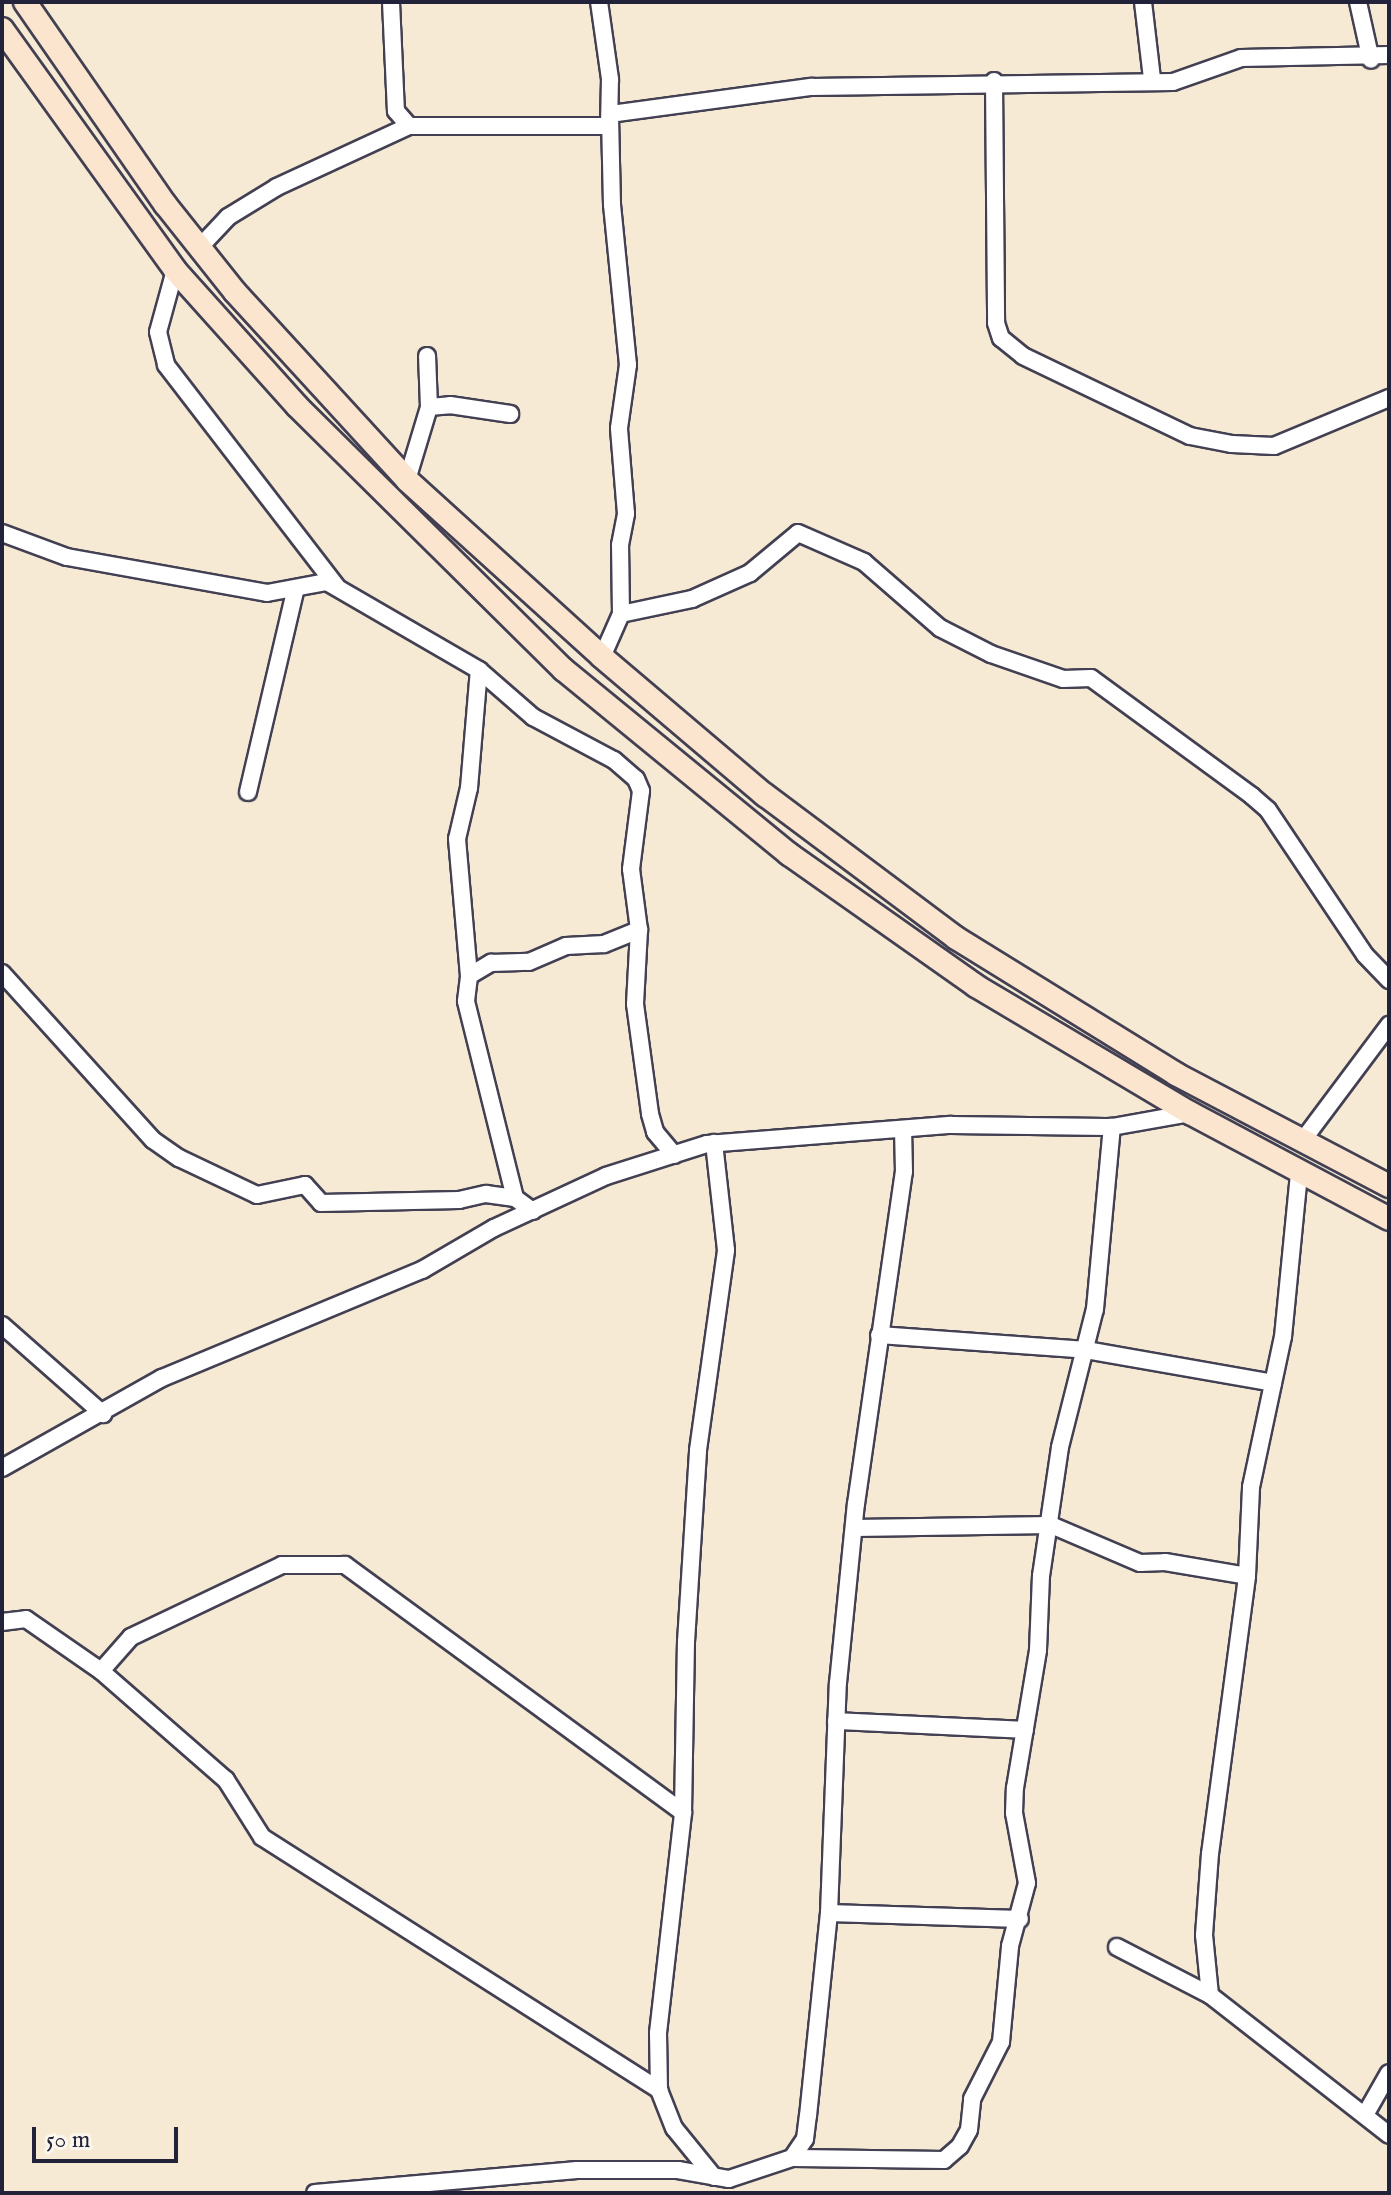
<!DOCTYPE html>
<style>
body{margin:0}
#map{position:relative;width:1391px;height:2195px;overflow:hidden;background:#f6ead5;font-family:"IM FELL English",serif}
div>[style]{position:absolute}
.roads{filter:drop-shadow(2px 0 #424052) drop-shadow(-2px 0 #424052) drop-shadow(0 2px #424052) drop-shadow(0 -2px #424052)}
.minor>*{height:16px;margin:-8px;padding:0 8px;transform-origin:8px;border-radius:8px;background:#fff}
.secondary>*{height:22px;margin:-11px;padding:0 11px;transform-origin:11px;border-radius:11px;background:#fbe5cf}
span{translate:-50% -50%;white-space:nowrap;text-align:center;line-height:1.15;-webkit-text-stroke:8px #fbf7ec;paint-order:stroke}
.frame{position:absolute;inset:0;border:4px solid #22223b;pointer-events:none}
.scale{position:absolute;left:32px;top:2127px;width:146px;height:36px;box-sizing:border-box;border:4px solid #22223b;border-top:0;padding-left:10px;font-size:24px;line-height:28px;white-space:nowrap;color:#22223b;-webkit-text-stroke:6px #fbf7ec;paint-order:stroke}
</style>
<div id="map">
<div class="roads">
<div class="minor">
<i style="left:391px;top:2px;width:109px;rotate:87.4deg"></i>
<i style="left:396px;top:111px;width:20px;rotate:49deg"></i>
<i style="left:409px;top:126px;width:200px"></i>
<i style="left:609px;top:126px;width:47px;rotate:-88.8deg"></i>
<i style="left:610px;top:79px;width:78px;rotate:-98.1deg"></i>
<i style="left:1143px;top:2px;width:78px;rotate:83.3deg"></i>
<i style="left:1358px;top:2px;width:59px;rotate:77.4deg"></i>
<i style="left:994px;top:81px;width:242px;rotate:89.5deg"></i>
<i style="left:996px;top:323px;width:16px;rotate:72deg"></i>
<i style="left:1001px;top:338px;width:28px;rotate:39deg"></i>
<i style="left:1023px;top:356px;width:185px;rotate:25.6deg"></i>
<i style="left:1190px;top:436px;width:43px;rotate:10.8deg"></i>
<i style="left:1232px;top:444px;width:42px;rotate:2.7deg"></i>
<i style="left:1274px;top:446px;width:125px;rotate:-22.7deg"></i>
<i style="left:198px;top:249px;width:44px;rotate:-46.8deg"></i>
<i style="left:228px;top:217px;width:57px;rotate:-31.5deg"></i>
<i style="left:277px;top:187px;width:145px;rotate:-24.8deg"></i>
<i style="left:175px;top:270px;width:64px;rotate:105.3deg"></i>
<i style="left:158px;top:332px;width:34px;rotate:76deg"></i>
<i style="left:166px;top:365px;width:279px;rotate:52.4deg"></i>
<i style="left:429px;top:407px;width:21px;rotate:-5deg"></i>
<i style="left:450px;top:405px;width:61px;rotate:8.5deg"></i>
<i style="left:407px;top:480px;width:76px;rotate:-73.2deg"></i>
<i style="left:429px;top:407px;width:51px;rotate:-92.2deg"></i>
<i style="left:2px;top:533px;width:69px;rotate:20.3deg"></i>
<i style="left:67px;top:557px;width:203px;rotate:10.2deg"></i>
<i style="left:267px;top:593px;width:61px;rotate:-10.4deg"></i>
<i style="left:327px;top:582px;width:176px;rotate:30.1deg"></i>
<i style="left:479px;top:670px;width:72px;rotate:41deg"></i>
<i style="left:533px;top:717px;width:92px;rotate:28deg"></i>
<i style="left:614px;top:760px;width:29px;rotate:41deg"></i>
<i style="left:636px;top:779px;width:13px;rotate:67deg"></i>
<i style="left:641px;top:791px;width:79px;rotate:97.3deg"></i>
<i style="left:631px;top:869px;width:62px;rotate:82.5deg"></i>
<i style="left:639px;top:930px;width:74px;rotate:93.1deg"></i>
<i style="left:635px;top:1004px;width:111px;rotate:82.2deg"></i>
<i style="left:650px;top:1114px;width:19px;rotate:74deg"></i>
<i style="left:655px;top:1132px;width:30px;rotate:50deg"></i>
<i style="left:621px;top:614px;width:73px;rotate:-11.9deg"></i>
<i style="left:692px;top:599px;width:64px;rotate:-24.1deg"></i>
<i style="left:750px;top:573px;width:62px;rotate:-39.8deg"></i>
<i style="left:798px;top:533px;width:72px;rotate:23.7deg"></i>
<i style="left:864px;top:562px;width:101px;rotate:41deg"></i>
<i style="left:940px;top:628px;width:57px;rotate:27deg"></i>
<i style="left:991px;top:654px;width:76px;rotate:19.1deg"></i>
<i style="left:1063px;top:679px;width:28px;rotate:-2deg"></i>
<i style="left:1091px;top:678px;width:200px;rotate:36.2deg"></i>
<i style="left:1252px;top:796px;width:21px;rotate:41deg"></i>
<i style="left:1268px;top:810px;width:174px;rotate:56.2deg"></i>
<i style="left:1365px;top:955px;width:35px;rotate:46deg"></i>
<i style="left:602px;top:657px;width:47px;rotate:-66.2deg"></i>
<i style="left:621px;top:614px;width:69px;rotate:-90.8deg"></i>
<i style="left:620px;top:545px;width:32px;rotate:-79deg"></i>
<i style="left:626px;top:514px;width:86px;rotate:-94.7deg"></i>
<i style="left:619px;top:428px;width:64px;rotate:-81.9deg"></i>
<i style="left:628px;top:365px;width:161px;rotate:-95.7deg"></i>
<i style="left:612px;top:205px;width:91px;rotate:-91.3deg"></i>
<i style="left:610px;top:114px;width:203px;rotate:-7.7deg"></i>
<i style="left:811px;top:87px;width:362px;rotate:-0.8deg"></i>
<i style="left:1173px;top:82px;width:72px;rotate:-19.4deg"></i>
<i style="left:1241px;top:58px;width:148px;rotate:-1.2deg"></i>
<i style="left:248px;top:792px;width:206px;rotate:-76.8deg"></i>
<i style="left:2px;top:973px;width:225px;rotate:47.9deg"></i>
<i style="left:153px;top:1140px;width:32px;rotate:35deg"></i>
<i style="left:179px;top:1158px;width:86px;rotate:25.4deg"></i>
<i style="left:257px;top:1195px;width:49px;rotate:-11.8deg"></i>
<i style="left:305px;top:1185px;width:24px;rotate:48deg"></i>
<i style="left:321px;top:1203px;width:138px;rotate:-1.2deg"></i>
<i style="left:459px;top:1200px;width:28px;rotate:-13deg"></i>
<i style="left:486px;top:1194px;width:29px;rotate:8deg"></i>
<i style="left:515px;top:1198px;width:22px;rotate:36deg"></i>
<i style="left:469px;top:976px;width:138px;rotate:-95deg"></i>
<i style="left:457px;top:839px;width:52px;rotate:-76.8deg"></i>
<i style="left:469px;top:788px;width:118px;rotate:-85.2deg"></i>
<i style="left:1303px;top:1140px;width:144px;rotate:-53.2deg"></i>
<i style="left:515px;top:1198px;width:203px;rotate:-104deg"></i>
<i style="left:466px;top:1001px;width:25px;rotate:-83deg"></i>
<i style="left:469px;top:976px;width:26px;rotate:-31deg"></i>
<i style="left:491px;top:963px;width:38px;rotate:-2deg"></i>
<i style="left:529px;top:962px;width:40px;rotate:-23.4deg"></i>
<i style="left:566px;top:946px;width:38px;rotate:-3deg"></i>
<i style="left:604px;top:944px;width:38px;rotate:-22deg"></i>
<i style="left:2px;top:1325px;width:135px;rotate:41.4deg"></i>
<i style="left:879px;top:1335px;width:208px;rotate:4.1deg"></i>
<i style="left:1086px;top:1350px;width:190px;rotate:10deg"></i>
<i style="left:2px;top:1468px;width:184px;rotate:-29.4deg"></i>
<i style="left:162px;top:1378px;width:282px;rotate:-22.6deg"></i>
<i style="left:422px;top:1270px;width:83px;rotate:-30.3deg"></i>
<i style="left:494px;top:1228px;width:123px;rotate:-24.9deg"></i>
<i style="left:606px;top:1176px;width:106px;rotate:-17.6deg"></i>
<i style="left:707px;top:1144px;width:245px;rotate:-4.5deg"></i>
<i style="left:951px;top:1125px;width:161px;rotate:0.7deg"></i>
<i style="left:1112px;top:1127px;width:79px;rotate:-10.2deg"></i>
<i style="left:855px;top:1528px;width:196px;rotate:-0.9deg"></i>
<i style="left:1051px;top:1525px;width:97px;rotate:23.1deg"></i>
<i style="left:1140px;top:1563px;width:25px;rotate:-2deg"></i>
<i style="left:1165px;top:1562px;width:83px;rotate:9.7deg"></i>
<i style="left:2px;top:1622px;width:24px;rotate:-7deg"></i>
<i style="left:26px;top:1619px;width:91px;rotate:34.7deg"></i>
<i style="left:101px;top:1671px;width:166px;rotate:41.1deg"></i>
<i style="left:226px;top:1780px;width:67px;rotate:57.7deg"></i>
<i style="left:262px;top:1837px;width:471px;rotate:32.5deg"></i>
<i style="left:101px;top:1671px;width:45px;rotate:-48.6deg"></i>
<i style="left:131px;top:1637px;width:167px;rotate:-25.5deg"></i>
<i style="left:282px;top:1565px;width:63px"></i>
<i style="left:345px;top:1565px;width:419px;rotate:36.2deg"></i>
<i style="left:836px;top:1721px;width:189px;rotate:2.7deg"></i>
<i style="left:829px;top:1913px;width:191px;rotate:1.8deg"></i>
<i style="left:1117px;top:1947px;width:105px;rotate:27.3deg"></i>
<i style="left:1210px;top:1995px;width:227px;rotate:38deg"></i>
<i style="left:1210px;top:1995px;width:60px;rotate:-95.7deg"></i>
<i style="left:1204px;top:1935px;width:81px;rotate:-85.8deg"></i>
<i style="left:1210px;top:1854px;width:280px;rotate:-82.4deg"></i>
<i style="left:1247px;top:1576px;width:89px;rotate:-87.4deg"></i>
<i style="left:1251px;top:1487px;width:153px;rotate:-78deg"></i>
<i style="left:1283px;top:1337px;width:165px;rotate:-84.4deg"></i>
<i style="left:1365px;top:2115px;width:48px;rotate:-60.3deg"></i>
<i style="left:792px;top:2158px;width:23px;rotate:-56deg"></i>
<i style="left:805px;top:2139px;width:23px;rotate:-83deg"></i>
<i style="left:808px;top:2116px;width:204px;rotate:-84.1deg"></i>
<i style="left:829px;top:1913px;width:230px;rotate:-87.8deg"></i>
<i style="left:838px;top:1683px;width:180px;rotate:-84.3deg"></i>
<i style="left:856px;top:1504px;width:335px;rotate:-81.8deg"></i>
<i style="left:904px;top:1172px;width:43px;rotate:-91.3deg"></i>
<i style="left:714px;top:2177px;width:63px;rotate:-129.2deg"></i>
<i style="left:674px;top:2128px;width:41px;rotate:-111.5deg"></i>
<i style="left:659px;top:2090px;width:57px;rotate:-91deg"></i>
<i style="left:658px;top:2033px;width:222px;rotate:-83.5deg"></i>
<i style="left:683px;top:1812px;width:170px;rotate:-89deg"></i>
<i style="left:686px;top:1642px;width:192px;rotate:-86.4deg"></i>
<i style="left:698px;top:1450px;width:202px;rotate:-82deg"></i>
<i style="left:726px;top:1250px;width:108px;rotate:-96.4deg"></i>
<i style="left:315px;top:2193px;width:263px;rotate:-5deg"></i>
<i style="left:577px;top:2170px;width:101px"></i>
<i style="left:678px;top:2170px;width:52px;rotate:10deg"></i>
<i style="left:729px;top:2179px;width:66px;rotate:-18.4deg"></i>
<i style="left:792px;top:2158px;width:152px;rotate:0.8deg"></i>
<i style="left:944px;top:2160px;width:21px;rotate:-41deg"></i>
<i style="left:960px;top:2146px;width:18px;rotate:-61deg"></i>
<i style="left:969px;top:2130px;width:31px;rotate:-84deg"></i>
<i style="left:972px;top:2099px;width:64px;rotate:-63deg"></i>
<i style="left:1001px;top:2042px;width:96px;rotate:-84.6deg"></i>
<i style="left:1010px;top:1946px;width:65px;rotate:-74.9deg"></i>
<i style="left:1027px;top:1883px;width:71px;rotate:-100.5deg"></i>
<i style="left:1014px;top:1813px;width:25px;rotate:-88deg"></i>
<i style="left:1015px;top:1788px;width:140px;rotate:-80.5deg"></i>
<i style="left:1038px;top:1650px;width:74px;rotate:-87.7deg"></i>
<i style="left:1041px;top:1576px;width:130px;rotate:-81.6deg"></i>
<i style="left:1060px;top:1447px;width:142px;rotate:-75.8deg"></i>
<i style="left:1095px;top:1309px;width:183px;rotate:-84.7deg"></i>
</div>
<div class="secondary">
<i style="left:25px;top:2px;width:246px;rotate:55.3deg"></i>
<i style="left:165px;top:204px;width:112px;rotate:51.5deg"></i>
<i style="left:235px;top:292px;width:255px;rotate:47.5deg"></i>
<i style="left:407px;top:480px;width:263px;rotate:42.2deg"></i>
<i style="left:602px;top:657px;width:214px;rotate:40.3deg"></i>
<i style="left:765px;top:795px;width:239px;rotate:36.8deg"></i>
<i style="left:956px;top:938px;width:259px;rotate:31.7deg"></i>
<i style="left:1176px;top:1074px;width:241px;rotate:27.7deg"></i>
<i style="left:2px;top:29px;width:297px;rotate:54.3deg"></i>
<i style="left:175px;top:270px;width:183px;rotate:48.1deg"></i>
<i style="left:297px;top:406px;width:375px;rotate:44.7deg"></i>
<i style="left:564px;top:670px;width:291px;rotate:39.3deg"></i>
<i style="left:789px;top:854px;width:229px;rotate:35.2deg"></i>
<i style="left:976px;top:986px;width:249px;rotate:30.7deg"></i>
<i style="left:1190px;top:1113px;width:225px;rotate:28deg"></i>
</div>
</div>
<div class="frame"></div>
<div class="scale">50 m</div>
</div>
